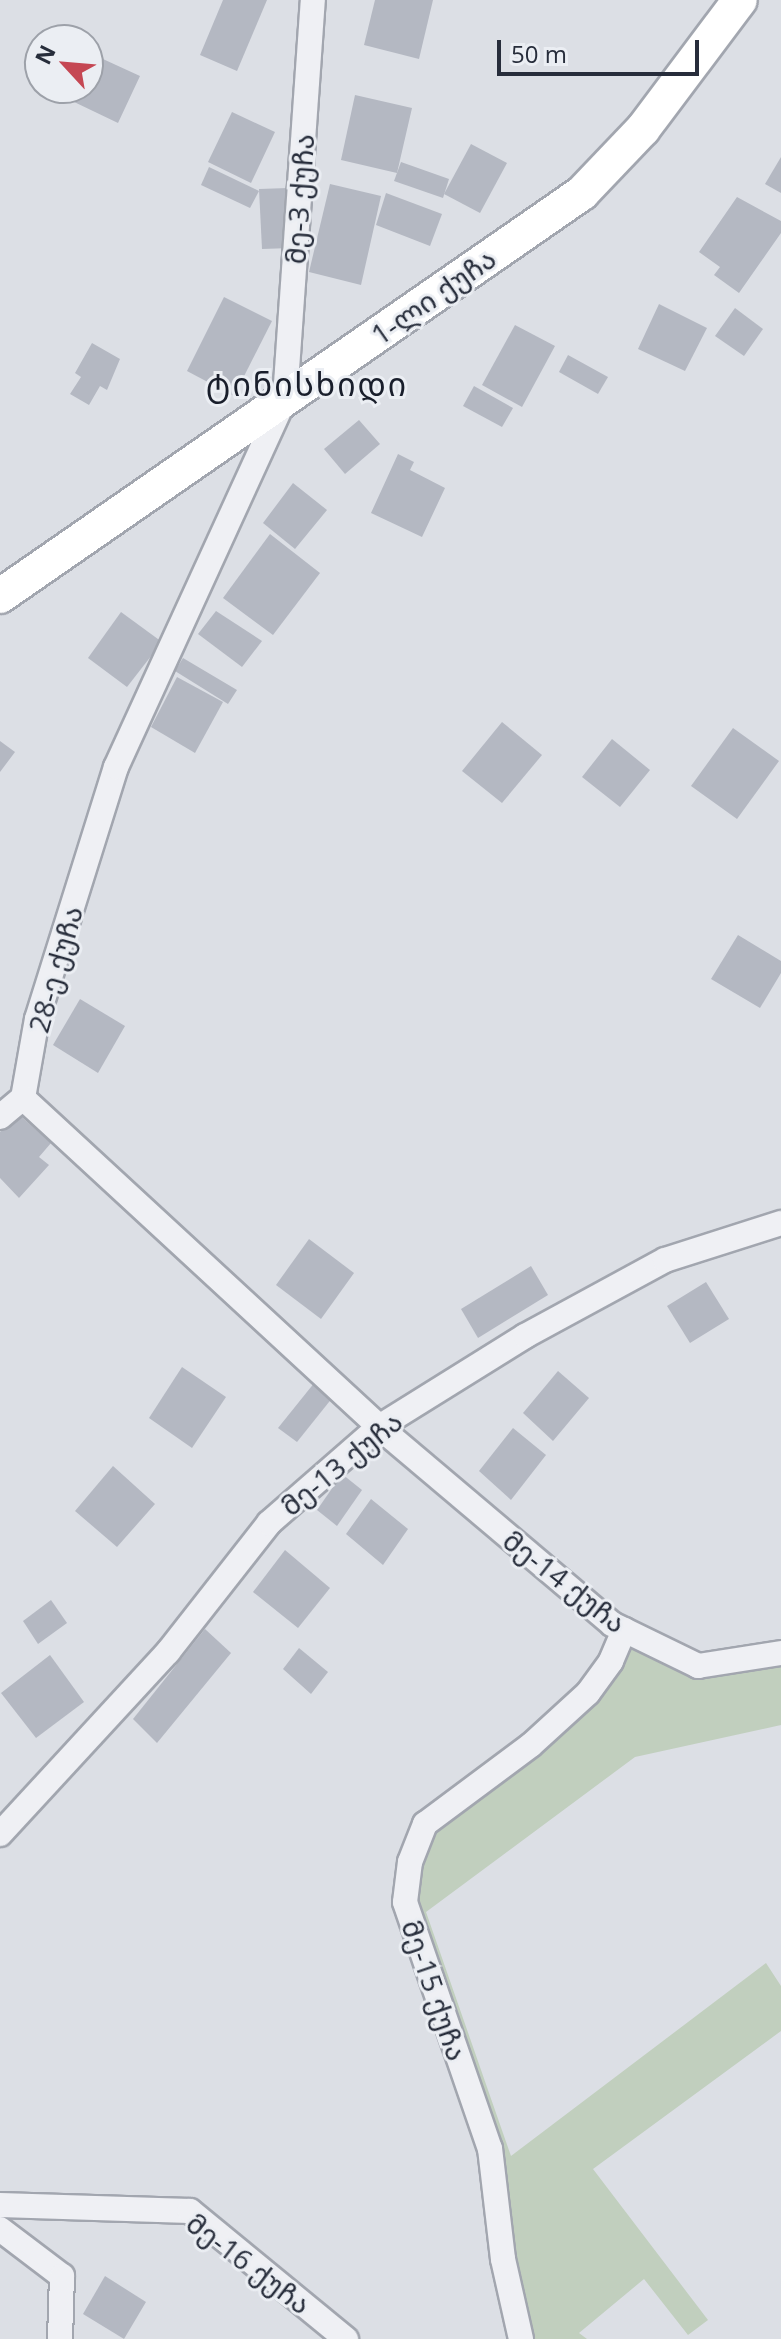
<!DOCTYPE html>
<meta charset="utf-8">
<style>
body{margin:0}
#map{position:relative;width:781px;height:2339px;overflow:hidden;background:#dcdfe5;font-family:"Open Sans","Noto Sans Georgian",sans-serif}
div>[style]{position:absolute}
.green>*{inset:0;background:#c1cfbe}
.building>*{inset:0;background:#b4b8c2}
.roads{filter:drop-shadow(2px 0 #a2a6af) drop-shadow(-2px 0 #a2a6af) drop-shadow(0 2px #a2a6af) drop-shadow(0 -2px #a2a6af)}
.minor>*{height:24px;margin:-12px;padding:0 12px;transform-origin:12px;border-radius:12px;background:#eff0f4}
.secondary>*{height:34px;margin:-17px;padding:0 17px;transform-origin:17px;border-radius:17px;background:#fff}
span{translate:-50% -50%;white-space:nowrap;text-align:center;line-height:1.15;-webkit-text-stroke:6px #ebeef3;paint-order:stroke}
.street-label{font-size:28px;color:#272d3b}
.quarter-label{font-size:32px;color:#191e2b;letter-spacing:2px}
.north{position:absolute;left:24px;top:24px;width:80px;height:80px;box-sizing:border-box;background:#ebeef3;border:2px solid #9da1a9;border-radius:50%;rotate:296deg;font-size:22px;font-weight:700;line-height:32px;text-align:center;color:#272d3b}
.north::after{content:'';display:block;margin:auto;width:28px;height:36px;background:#c54753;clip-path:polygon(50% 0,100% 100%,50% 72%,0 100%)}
.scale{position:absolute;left:497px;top:40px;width:202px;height:36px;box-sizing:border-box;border:4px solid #272d3b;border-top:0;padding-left:10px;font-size:24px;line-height:28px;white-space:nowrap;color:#272d3b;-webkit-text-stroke:6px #ebeef3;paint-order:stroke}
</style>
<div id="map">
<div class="green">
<i style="clip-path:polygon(624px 1630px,698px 1666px,781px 1653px,781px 1725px,635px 1757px,426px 1912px,511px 2156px,766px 1963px,781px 1986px,781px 2031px,593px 2169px,708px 2320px,688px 2335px,644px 2279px,579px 2333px,587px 2339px,521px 2339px,490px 2149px,435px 1993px,410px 1862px,425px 1824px,531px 1745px)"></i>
</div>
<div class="building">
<i style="clip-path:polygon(223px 0,267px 0,237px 71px,200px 55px)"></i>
<i style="clip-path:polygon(375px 0,433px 0,419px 59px,364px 45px)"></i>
<i style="clip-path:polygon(92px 54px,140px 76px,118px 123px,70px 100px,76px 88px,88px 88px)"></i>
<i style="clip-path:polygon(355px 95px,412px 108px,397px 173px,341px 160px)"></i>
<i style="clip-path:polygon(232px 112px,275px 132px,251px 183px,208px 162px)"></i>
<i style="clip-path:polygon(471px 144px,507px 163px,480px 213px,444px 194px)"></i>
<i style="clip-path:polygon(781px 157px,781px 193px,765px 184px)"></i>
<i style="clip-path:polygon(401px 162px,449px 179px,443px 198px,394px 181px)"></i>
<i style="clip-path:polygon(209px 167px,259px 191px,250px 208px,201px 185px)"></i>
<i style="clip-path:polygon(330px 184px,381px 196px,361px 285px,309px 272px)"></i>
<i style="clip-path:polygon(288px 188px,291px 248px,262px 249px,259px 189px)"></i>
<i style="clip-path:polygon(386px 193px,442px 214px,430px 246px,376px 225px)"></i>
<i style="clip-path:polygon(737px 197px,781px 221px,781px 233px,739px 293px,714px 275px,720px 267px,699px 252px)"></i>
<i style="clip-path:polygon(224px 297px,272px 321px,234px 396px,187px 371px)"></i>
<i style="clip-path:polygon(659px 304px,707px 328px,685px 371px,638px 349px)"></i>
<i style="clip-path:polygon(735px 308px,763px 329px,744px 356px,715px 336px)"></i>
<i style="clip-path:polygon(515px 325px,555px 346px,522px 407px,482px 385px)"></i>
<i style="clip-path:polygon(92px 343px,120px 359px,107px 390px,100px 386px,89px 405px,70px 394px,81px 377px,75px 373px)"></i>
<i style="clip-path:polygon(568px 355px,608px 377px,598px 394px,559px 372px)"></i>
<i style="clip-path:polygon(474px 386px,513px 408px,502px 427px,463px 406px)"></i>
<i style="clip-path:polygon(359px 420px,380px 444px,345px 474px,324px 449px)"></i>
<i style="clip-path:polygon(398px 454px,414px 462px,410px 470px,445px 488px,422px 537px,371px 513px)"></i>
<i style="clip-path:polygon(293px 483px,327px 510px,295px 549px,263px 523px)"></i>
<i style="clip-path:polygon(270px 534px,320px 573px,273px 635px,223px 598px)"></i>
<i style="clip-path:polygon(216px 611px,262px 641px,242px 667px,198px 634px)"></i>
<i style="clip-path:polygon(121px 612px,162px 642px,127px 687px,88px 658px)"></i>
<i style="clip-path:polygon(183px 658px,237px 690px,228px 704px,175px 671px)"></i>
<i style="clip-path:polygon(177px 677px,223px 702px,195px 753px,151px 727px)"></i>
<i style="clip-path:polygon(502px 722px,542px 755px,502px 803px,462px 771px)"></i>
<i style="clip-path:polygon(733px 728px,779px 761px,737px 819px,691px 786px)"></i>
<i style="clip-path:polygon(612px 739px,650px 770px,620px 807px,582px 777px)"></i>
<i style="clip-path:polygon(0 741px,15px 752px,0 772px)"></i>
<i style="clip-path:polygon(738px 935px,781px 961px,781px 973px,760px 1008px,711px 979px)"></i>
<i style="clip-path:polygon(80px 999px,125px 1026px,98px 1073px,53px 1045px)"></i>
<i style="clip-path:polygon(17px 1113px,51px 1143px,39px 1157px,49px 1165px,19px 1198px,0 1178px,0 1132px)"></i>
<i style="clip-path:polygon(309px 1239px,354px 1273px,321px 1319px,276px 1285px)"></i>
<i style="clip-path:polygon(531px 1266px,548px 1295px,478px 1338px,461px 1309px)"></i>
<i style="clip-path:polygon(706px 1282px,729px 1319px,690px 1343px,667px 1306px)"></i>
<i style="clip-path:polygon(182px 1367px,226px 1397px,192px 1448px,149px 1418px)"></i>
<i style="clip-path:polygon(558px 1371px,589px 1398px,553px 1441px,523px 1413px)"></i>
<i style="clip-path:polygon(315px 1382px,333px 1397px,297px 1442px,278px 1428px)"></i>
<i style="clip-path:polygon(513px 1428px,546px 1455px,511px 1500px,479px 1471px)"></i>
<i style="clip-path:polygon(113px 1466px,155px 1504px,117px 1547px,75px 1511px)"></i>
<i style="clip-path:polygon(342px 1474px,362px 1490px,337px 1526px,317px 1510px)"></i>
<i style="clip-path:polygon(371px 1499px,408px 1529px,383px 1565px,346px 1534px)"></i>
<i style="clip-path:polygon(285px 1550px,330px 1588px,298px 1628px,253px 1592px)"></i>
<i style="clip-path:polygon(51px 1600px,67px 1623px,38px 1644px,23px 1621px)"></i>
<i style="clip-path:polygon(205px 1629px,231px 1653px,157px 1743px,133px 1719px)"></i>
<i style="clip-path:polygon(299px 1648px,328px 1672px,311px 1694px,283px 1669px)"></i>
<i style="clip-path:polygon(50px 1655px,84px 1702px,36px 1738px,1px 1693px)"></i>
<i style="clip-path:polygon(105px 2276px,146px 2302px,124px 2339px,83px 2314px)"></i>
</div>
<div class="roads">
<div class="minor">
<i style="left:23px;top:1098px;width:80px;rotate:-80deg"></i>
<i style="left:37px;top:1019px;width:264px;rotate:-72.6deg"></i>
<i style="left:116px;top:767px;width:406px;rotate:-65.4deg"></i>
<i style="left:285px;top:398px;width:399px;rotate:-86deg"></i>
<i style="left:23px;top:1098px;width:485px;rotate:42.7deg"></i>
<i style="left:379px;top:1427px;width:305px;rotate:40.2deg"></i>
<i style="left:612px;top:1624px;width:96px;rotate:26deg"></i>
<i style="left:698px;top:1666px;width:84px;rotate:-8.9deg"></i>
<i style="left:0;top:1117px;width:30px;rotate:-40deg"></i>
<i style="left:0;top:1834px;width:248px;rotate:-47.3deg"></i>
<i style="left:168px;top:1652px;width:164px;rotate:-51.9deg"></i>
<i style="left:269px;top:1523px;width:146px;rotate:-41.1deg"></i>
<i style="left:379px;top:1427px;width:172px;rotate:-31.9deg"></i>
<i style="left:525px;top:1336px;width:159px;rotate:-28.5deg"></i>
<i style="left:665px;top:1260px;width:122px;rotate:-17.7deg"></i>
<i style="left:0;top:2205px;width:190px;rotate:1.8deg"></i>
<i style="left:190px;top:2211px;width:202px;rotate:39.4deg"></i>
<i style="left:0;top:2229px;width:78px;rotate:37.2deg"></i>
<i style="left:62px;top:2276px;width:63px;rotate:91.8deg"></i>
<i style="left:521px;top:2339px;width:82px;rotate:-102.7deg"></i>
<i style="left:503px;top:2259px;width:111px;rotate:-96.7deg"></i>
<i style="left:490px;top:2149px;width:261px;rotate:-109deg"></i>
<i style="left:405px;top:1902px;width:40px;rotate:-82.9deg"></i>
<i style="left:410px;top:1862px;width:41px;rotate:-68.5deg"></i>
<i style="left:425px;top:1824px;width:132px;rotate:-36.7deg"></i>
<i style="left:531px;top:1745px;width:77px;rotate:-42.4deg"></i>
<i style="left:588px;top:1693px;width:39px;rotate:-54deg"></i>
<i style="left:611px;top:1661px;width:34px;rotate:-67deg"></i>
</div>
<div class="secondary">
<i style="left:0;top:596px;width:708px;rotate:-34.7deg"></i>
<i style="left:582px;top:193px;width:88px;rotate:-46.4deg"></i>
<i style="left:643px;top:129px;width:161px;rotate:-53.1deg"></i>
</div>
</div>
<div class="street-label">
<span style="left:299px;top:199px;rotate:-86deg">მე-3 ქუჩა</span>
<span style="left:433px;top:296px;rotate:-35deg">1-ლი ქუჩა</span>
<span style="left:55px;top:969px;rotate:-74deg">28-ე ქუჩა</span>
<span style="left:341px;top:1463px;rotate:-39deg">მე-13 ქუჩა</span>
<span style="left:565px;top:1581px;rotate:38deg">მე-14 ქუჩა</span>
<span style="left:435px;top:1990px;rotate:71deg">მე-15 ქუჩა</span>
<span style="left:249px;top:2263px;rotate:37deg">მე-16 ქუჩა</span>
</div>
<div class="quarter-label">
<span style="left:307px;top:384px">ტინისხიდი</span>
</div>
<div class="north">N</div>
<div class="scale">50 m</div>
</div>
